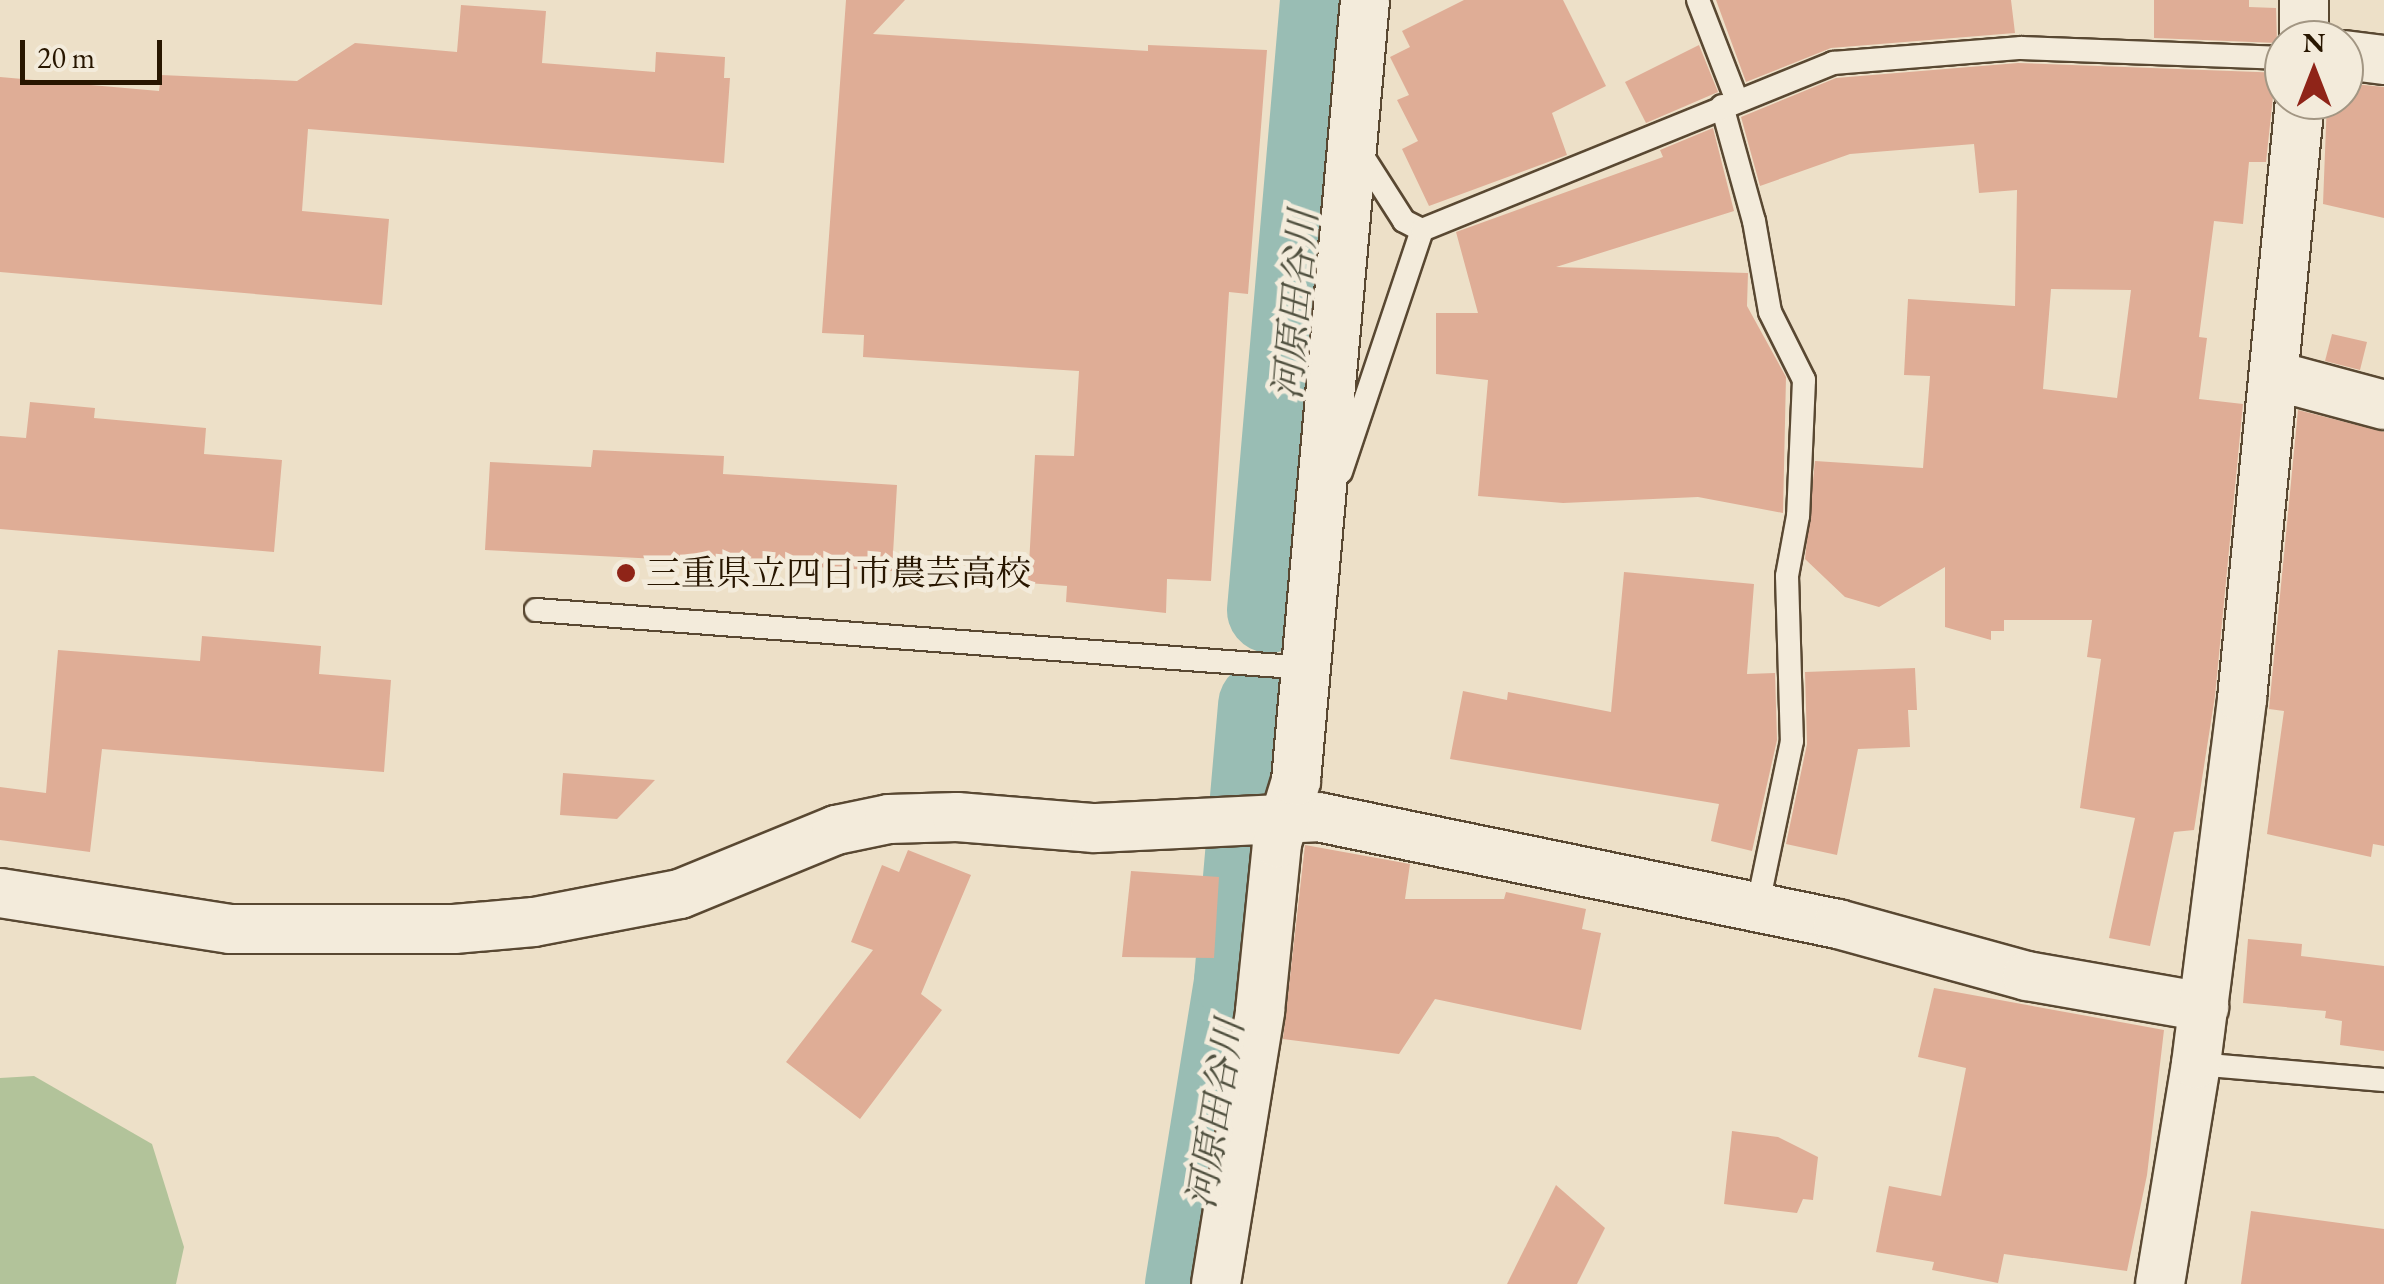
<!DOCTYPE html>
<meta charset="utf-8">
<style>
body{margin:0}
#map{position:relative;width:2384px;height:1284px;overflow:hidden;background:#ede0c8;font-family:"EB Garamond","Noto Serif JP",serif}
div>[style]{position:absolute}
.green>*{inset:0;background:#b2c39a}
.river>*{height:85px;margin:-42.5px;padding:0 42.5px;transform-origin:42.5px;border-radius:42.5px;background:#99bdb4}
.building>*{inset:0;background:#dfad96}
.roads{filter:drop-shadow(2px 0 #594832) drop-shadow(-2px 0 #594832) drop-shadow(0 2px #594832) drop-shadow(0 -2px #594832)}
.service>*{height:22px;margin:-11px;padding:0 11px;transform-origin:11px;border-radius:11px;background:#f3ebdb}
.minor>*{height:48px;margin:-24px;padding:0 24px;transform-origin:24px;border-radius:24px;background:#f3ebdb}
.dots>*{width:28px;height:28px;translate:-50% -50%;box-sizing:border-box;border:5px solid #f3ebdb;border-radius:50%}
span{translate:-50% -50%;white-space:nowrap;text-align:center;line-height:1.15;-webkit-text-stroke:9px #f3ebdb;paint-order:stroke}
.poi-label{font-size:35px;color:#281600}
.left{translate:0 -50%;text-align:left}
.water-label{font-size:38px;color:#50503f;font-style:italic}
.north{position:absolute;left:2264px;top:20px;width:100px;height:100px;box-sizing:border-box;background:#f3ebdb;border:2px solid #a29683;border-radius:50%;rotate:0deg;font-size:28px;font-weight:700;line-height:40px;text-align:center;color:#281600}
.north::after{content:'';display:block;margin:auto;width:35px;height:45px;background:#8f2418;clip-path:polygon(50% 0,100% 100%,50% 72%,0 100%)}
.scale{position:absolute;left:20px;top:40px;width:142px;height:45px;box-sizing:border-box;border:5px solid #281600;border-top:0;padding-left:12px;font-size:30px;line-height:35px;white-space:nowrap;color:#281600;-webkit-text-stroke:8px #f3ebdb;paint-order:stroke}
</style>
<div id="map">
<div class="green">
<i style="clip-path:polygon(34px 1076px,152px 1144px,184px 1247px,176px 1284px,0 1284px,0 1078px)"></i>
</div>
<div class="river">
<i style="left:1269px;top:610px;width:612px;rotate:-85.03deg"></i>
<i style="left:1187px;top:1284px;width:308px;rotate:-80.8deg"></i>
<i style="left:1236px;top:980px;width:277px;rotate:-85deg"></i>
</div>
<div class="building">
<i style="clip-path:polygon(846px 0,905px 0,873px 34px,1148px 51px,1148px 45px,1267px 50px,1248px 294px,1229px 292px,1211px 581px,1167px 579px,1166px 613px,1066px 602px,1067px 586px,1028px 583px,1035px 455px,1074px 456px,1079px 371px,863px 357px,864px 335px,822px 333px)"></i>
<i style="clip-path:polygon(1464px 0,1563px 0,1606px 86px,1552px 113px,1567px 155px,1429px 206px,1402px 149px,1418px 141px,1397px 100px,1409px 95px,1390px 57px,1410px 47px,1402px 31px)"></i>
<i style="clip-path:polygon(1716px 0,2011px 0,2015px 33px,1831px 48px,1746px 82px)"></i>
<i style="clip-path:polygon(2154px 0,2249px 0,2249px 7px,2276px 8px,2277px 43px,2154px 38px)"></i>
<i style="clip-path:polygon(461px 5px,546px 11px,542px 63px,655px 72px,656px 52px,725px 57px,724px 78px,730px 78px,724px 163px,308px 129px,302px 211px,389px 219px,382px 305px,0 272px,0 77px,159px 91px,161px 75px,297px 81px,355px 43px,457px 52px)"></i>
<i style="clip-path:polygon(1699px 45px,1718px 92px,1646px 123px,1625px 82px)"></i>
<i style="clip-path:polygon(evenodd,2018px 63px,2284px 73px,2273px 97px,2266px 162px,2249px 162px,2243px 224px,2214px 221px,2199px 337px,2207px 338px,2199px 399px,2243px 404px,2215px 696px,2194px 830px,2174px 832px,2150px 946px,2109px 938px,2135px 818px,2080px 808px,2101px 659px,2087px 657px,2092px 620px,2004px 620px,2004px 631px,1991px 631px,1991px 640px,1945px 627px,1945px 567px,1879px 607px,1845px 597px,1805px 559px,1815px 461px,1923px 468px,1930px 376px,1904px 375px,1908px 299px,2015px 306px,2017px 190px,1979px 193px,1974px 144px,1850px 154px,1760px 186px,1741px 117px,1836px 78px,2018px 63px,2051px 289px,2131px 290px,2117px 398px,2043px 389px,2051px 289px)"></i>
<i style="clip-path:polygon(2344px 83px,2384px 87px,2384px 218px,2323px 204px,2327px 100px,2344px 100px)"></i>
<i style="clip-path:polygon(1713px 128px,1734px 211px,1556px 267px,1748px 273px,1747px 306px,1786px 377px,1783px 513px,1698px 497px,1563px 503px,1478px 496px,1488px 380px,1436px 374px,1436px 313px,1478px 313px,1456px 232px,1663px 157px,1660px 150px)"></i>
<i style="clip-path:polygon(2332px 334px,2367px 342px,2360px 370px,2325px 361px)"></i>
<i style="clip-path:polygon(30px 402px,95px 408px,94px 418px,206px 428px,204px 454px,282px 460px,274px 552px,0 529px,0 436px,26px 438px)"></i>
<i style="clip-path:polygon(2298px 410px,2384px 432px,2384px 846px,2373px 844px,2371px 857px,2267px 834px,2284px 711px,2269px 709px)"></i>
<i style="clip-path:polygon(593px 450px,724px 456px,723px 474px,897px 485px,892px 571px,485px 550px,490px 462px,591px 467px)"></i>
<i style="clip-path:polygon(1624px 572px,1754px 584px,1747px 674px,1775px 673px,1777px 740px,1752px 851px,1711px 841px,1719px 804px,1450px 759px,1463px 691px,1507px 700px,1508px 692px,1611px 712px)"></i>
<i style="clip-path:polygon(202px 636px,321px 646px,319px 674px,391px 680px,384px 772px,102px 749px,90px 852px,0 840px,0 787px,46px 793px,58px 650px,200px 661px)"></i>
<i style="clip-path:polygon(1915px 668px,1917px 710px,1908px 710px,1910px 747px,1858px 749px,1837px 855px,1786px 844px,1807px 744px,1805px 672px)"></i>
<i style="clip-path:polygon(563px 773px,655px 780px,617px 819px,560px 815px)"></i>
<i style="clip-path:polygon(1305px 845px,1410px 864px,1405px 899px,1504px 899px,1506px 892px,1586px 909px,1582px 929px,1601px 933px,1581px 1030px,1435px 999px,1399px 1054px,1283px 1039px)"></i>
<i style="clip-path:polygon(908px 850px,971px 875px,921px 994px,942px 1010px,860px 1119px,786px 1062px,873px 950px,851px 942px,882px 865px,899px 872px)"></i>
<i style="clip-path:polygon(1131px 871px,1219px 877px,1214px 958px,1122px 957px)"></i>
<i style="clip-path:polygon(2248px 939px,2302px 944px,2301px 956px,2384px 966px,2384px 1051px,2340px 1045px,2342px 1021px,2325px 1018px,2326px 1011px,2243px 1003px)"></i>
<i style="clip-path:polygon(1934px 988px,2164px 1030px,2147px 1175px,2127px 1271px,2004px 1254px,1998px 1283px,1932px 1270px,1934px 1262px,1876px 1252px,1889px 1186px,1941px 1196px,1966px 1068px,1918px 1057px)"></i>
<i style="clip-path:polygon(1732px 1131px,1778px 1137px,1818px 1157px,1813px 1200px,1803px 1199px,1797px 1213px,1724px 1204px)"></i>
<i style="clip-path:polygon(1556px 1185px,1605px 1228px,1577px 1284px,1507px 1284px)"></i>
<i style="clip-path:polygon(2251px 1211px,2384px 1229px,2384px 1284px,2241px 1284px)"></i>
</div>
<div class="roads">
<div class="service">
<i style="left:1698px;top:0;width:105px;rotate:68.8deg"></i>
<i style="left:1722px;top:106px;width:119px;rotate:74.5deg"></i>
<i style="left:1754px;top:221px;width:92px;rotate:80deg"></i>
<i style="left:1770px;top:312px;width:76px;rotate:63.4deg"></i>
<i style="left:1804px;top:380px;width:136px;rotate:92.5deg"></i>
<i style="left:1798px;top:516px;width:61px;rotate:100.4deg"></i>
<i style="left:1787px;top:576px;width:165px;rotate:88.3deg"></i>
<i style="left:1792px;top:741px;width:171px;rotate:101.8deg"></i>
<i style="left:1358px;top:149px;width:85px;rotate:57.4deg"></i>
<i style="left:1404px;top:221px;width:20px;rotate:27deg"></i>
<i style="left:1341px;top:472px;width:255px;rotate:-71.5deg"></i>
<i style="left:1422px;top:230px;width:444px;rotate:-22.1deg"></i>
<i style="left:1833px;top:63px;width:189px;rotate:-4.6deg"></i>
<i style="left:2021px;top:48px;width:263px;rotate:2.2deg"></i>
<i style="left:536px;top:610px;width:773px;rotate:4.3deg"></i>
<i style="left:2196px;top:1064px;width:189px;rotate:4.9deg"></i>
</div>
<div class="minor">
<i style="left:2304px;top:40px;width:40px;rotate:-90deg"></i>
<i style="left:2344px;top:55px;width:40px;rotate:7.1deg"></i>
<i style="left:2276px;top:376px;width:112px;rotate:15deg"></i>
<i style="left:0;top:893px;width:233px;rotate:8.9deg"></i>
<i style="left:230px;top:929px;width:224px"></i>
<i style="left:454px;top:929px;width:80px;rotate:-5deg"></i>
<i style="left:534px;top:922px;width:149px;rotate:-10.9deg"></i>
<i style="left:680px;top:894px;width:169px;rotate:-22.3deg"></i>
<i style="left:836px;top:830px;width:54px;rotate:-11.7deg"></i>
<i style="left:889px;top:819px;width:68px;rotate:-1.7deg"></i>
<i style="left:957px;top:817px;width:138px;rotate:4.6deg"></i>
<i style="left:1095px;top:828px;width:223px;rotate:-2.8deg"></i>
<i style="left:1318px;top:817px;width:531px;rotate:11.63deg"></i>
<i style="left:1838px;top:924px;width:196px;rotate:15.4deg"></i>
<i style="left:2027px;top:976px;width:180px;rotate:9.9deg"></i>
<i style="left:1216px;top:1284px;width:277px;rotate:-80.8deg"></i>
<i style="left:1260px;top:1011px;width:169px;rotate:-84.2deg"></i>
<i style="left:1277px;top:843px;width:65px;rotate:-73deg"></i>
<i style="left:1296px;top:781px;width:784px;rotate:-84.95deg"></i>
<i style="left:2160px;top:1284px;width:223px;rotate:-80.7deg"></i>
<i style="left:2196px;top:1064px;width:368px;rotate:-82.8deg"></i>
<i style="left:2242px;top:699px;width:602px;rotate:-84.47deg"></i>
</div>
</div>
<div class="dots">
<i style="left:626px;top:573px;background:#8f2418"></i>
</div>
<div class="poi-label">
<span class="left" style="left:646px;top:573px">三重県立四日市農芸高校</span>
</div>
<div class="water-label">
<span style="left:1295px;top:305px;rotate:-85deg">河原田谷川</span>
<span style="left:1215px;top:1114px;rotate:-81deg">河原田谷川</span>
</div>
<div class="north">N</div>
<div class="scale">20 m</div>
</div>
